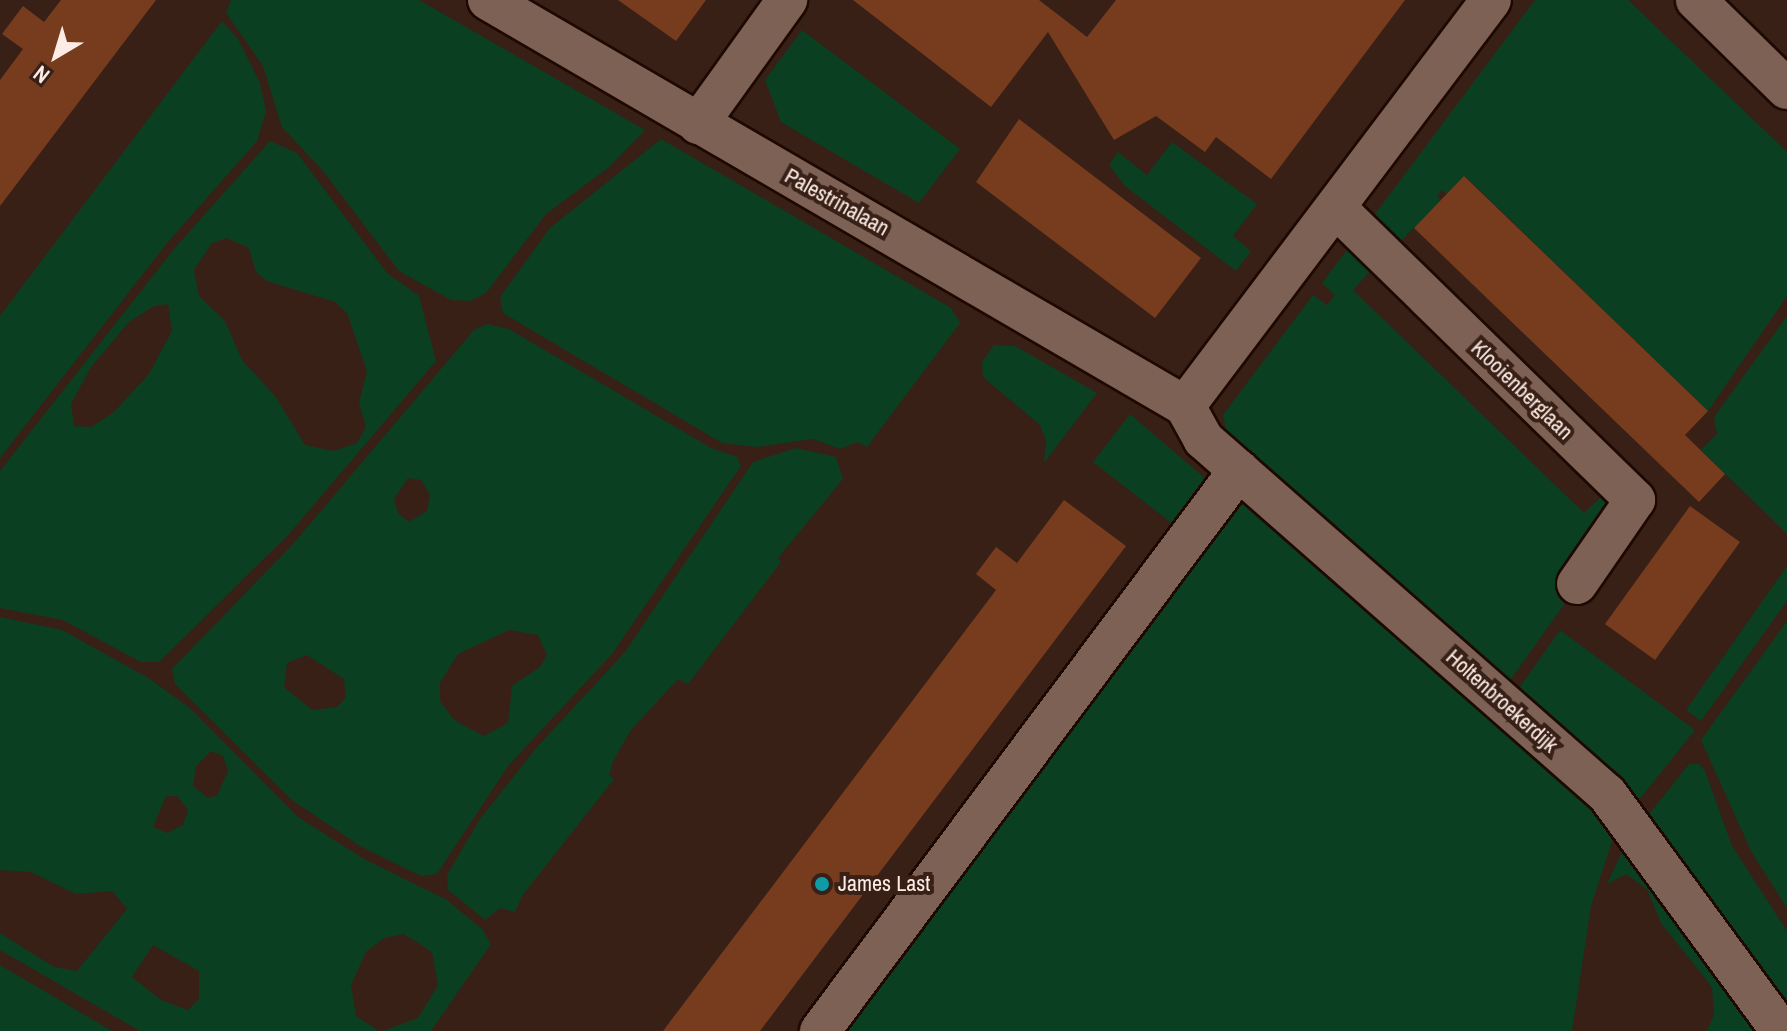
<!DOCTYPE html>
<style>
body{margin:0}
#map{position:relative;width:1787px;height:1031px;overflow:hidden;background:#382016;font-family:"Archivo Narrow",sans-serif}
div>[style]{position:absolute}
.green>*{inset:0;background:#0a3f22}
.building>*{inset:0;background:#773b1e}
.roads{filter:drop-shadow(2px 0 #1e0902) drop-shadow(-2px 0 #1e0902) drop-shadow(0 2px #1e0902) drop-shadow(0 -2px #1e0902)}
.minor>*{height:40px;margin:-20px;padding:0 20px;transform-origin:20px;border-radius:20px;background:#7d6155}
.dots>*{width:22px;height:22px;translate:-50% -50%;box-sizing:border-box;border:4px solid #382016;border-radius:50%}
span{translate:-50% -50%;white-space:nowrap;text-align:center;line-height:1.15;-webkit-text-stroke:8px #382016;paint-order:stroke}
.street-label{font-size:22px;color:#fdece5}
.poi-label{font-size:22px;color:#fdece5}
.left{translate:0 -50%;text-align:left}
.north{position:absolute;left:16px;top:16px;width:80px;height:80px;-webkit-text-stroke:6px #382016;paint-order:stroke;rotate:218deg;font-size:22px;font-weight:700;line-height:32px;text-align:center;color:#fdece5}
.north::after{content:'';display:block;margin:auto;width:28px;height:36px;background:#fdece5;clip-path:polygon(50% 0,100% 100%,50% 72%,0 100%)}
</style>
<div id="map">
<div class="green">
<i style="clip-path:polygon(231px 0,419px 0,645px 130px,609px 167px,546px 214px,486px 293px,470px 301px,451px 300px,399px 271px,324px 172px,282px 127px,263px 66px,226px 13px)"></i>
<i style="clip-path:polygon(1535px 0,1628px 0,1787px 152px,1787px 296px,1708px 411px,1465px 176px,1446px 194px,1442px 190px,1437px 196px,1441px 200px,1396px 246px,1370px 221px)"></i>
<i style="clip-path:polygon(222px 21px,238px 39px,260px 83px,266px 111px,257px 141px,167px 243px,0 458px,0 316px)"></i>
<i style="clip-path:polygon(802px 30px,960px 149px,919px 203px,781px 122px,765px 80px)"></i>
<i style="clip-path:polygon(661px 139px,951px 308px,960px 323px,867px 447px,857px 442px,840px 449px,813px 439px,756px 447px,722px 443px,503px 313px,500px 297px,550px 228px)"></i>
<i style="clip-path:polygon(evenodd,270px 141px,297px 153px,387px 273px,419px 296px,436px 361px,289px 534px,159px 662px,141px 662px,63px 620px,0 608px,0 471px,174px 249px,270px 141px,227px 238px,249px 248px,256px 272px,267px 281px,335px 302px,347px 313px,367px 371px,359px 403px,366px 427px,357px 443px,334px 451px,305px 445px,275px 396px,242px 360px,225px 321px,199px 296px,194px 270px,212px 243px,227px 238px,270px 141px,168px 304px,172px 331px,149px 374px,113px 413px,91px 427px,74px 426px,71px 404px,91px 367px,129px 322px,154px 306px,168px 304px)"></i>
<i style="clip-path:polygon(1172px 142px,1257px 204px,1233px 236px,1251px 251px,1236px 271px,1125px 186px,1109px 165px,1118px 152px,1147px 175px)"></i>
<i style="clip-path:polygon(1352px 243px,1375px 266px,1353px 290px,1584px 513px,1608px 490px,1611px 513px,1557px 587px,1570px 596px,1506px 686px,1228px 439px,1223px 415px,1313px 295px,1327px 305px,1335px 295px,1322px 283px)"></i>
<i style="clip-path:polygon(1787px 316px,1787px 534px,1701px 450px,1717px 434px,1714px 417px)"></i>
<i style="clip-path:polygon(evenodd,487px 324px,509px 329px,711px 448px,737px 457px,741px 466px,612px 654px,508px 766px,437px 874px,421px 876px,360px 846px,292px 800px,175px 684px,172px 669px,293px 544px,474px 330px,487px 324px,408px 478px,421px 480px,430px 495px,427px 511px,409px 522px,398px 513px,394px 499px,408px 478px,487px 324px,509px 630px,538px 635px,547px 655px,540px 667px,512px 686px,508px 723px,484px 736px,454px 720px,440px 701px,440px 683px,458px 654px,509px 630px,487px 324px,307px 655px,344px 679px,346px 697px,337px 707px,312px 710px,284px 687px,287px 663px,307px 655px)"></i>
<i style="clip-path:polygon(994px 345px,1015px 346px,1097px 393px,1044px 463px,1046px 440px,1040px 425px,983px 377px,982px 362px)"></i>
<i style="clip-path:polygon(1130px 414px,1206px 479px,1174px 525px,1093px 462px)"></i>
<i style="clip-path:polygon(796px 448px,836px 457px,843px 479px,778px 558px,781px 562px,688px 684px,678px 679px,631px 730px,613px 761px,609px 775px,614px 779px,522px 896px,515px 912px,500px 908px,485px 920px,448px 890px,447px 875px,480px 819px,538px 746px,625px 652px,753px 462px)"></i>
<i style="clip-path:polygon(1245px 504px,1617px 826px,1591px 906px,1572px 1031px,841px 1031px,1235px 510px)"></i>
<i style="clip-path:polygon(1787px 566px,1787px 601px,1701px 721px,1686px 710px)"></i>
<i style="clip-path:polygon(evenodd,0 617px,62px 630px,150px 679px,191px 709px,298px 817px,364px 859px,447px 900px,483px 930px,491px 944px,431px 1031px,383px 1031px,418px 1018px,438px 985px,432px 952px,404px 934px,384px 938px,366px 952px,351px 985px,356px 1016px,379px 1031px,140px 1031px,0 950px,0 933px,54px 967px,77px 971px,127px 909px,112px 891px,76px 894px,31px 872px,0 870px,0 617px,211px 751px,223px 756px,228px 771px,217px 796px,208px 798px,193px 786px,196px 766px,211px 751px,0 617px,166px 796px,177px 796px,188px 810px,183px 825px,167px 833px,153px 827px,166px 796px,0 617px,153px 945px,199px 971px,199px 999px,188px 1010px,161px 1000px,132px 977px,153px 945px)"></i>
<i style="clip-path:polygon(1787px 621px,1787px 908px,1752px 853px,1701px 740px)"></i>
<i style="clip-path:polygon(1560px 630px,1695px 730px,1639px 800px,1629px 800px,1515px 694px)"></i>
<i style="clip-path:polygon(1689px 764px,1699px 764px,1705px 771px,1732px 846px,1787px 931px,1787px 1013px,1646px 818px)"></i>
<i style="clip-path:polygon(1628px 839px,1759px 1031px,1707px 1031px,1714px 1015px,1712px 987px,1661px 923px,1647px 889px,1626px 874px,1607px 884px)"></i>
<i style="clip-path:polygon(0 965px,112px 1031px,0 1031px)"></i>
</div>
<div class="building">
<i style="clip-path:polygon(61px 0,156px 0,0 206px,0 80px,23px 49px,2px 34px,23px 6px,44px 22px)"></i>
<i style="clip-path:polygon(618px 0,706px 0,676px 41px)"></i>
<i style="clip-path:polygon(853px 0,1039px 0,1087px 37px,1116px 0,1405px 0,1271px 179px,1216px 137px,1205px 152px,1156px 116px,1114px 140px,1048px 32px,991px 107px)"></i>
<i style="clip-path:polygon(1019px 119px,1201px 258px,1155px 318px,976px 182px)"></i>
<i style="clip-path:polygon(1464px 176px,1708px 411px,1685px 435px,1725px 474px,1699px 502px,1414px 228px)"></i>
<i style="clip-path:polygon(1064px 500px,1126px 546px,760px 1031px,663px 1031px,996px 590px,976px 574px,996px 547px,1017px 563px)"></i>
<i style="clip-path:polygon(1690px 506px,1740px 542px,1655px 660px,1605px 624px)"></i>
</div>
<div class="roads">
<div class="minor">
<i style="left:488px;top:0;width:807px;rotate:30.22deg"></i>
<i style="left:1185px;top:406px;width:38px;rotate:61deg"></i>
<i style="left:1203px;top:439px;width:538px;rotate:41.31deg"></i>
<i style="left:1607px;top:794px;width:294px;rotate:53.7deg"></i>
<i style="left:1696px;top:0;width:127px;rotate:44.4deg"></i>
<i style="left:698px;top:124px;width:153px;rotate:-54.3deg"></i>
<i style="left:1336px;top:208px;width:418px;rotate:44.3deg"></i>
<i style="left:1635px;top:500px;width:102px;rotate:124.6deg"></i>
<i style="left:1185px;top:406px;width:508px;rotate:-52.99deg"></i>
<i style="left:820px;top:1031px;width:700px;rotate:-53.24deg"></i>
</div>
</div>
<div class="dots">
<i style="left:822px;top:884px;background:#0f9aa8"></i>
</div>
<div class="street-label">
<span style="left:837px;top:202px;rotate:29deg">Palestrinalaan</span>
<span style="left:1522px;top:390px;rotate:44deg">Klooienberglaan</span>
<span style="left:1502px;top:701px;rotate:42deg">Holtenbroekerdijk</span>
</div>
<div class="poi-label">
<span class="left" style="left:838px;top:884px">James Last</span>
</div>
<div class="north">N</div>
</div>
